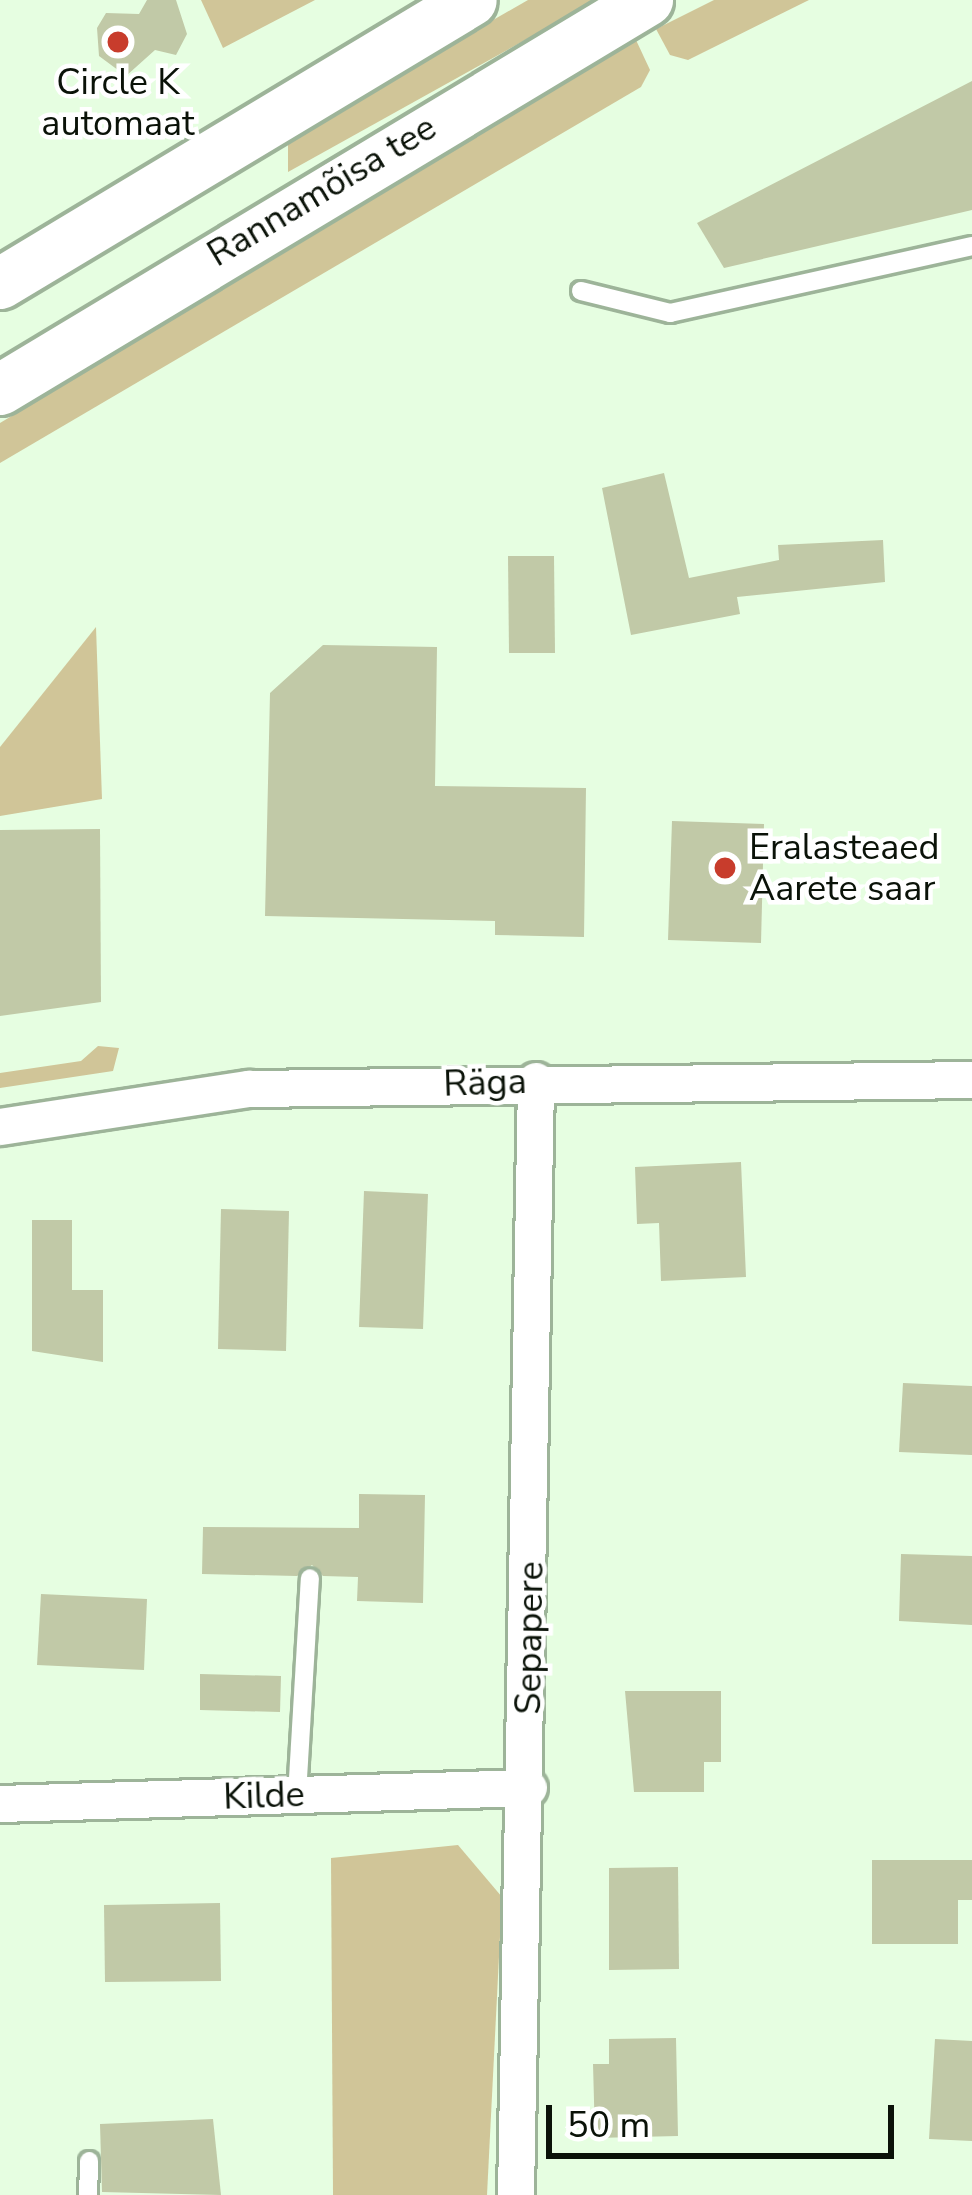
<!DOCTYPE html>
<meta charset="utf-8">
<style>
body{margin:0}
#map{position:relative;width:972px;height:2195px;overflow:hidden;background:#e6fee1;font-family:"Nunito Sans",sans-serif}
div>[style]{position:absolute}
.green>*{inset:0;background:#d0c598}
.building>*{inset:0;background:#c1c9a7}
.roads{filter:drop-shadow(3px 0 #9db499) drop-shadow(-3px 0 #9db499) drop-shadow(0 3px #9db499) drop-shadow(0 -3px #9db499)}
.service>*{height:18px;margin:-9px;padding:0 9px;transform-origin:9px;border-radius:9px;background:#fff}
.minor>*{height:36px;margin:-18px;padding:0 18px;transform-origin:18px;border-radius:18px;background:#fff}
.secondary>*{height:51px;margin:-25.5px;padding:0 25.5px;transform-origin:25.5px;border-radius:25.5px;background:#fff}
.dots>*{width:33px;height:33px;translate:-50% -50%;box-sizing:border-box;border:6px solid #fff;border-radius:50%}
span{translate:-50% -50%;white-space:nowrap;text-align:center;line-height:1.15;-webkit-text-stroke:9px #fff;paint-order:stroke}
.poi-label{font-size:36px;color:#0a1208}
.left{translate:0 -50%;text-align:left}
.street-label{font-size:36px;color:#0a1208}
.scale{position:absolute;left:546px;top:2105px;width:348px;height:54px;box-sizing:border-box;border:6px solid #0a1208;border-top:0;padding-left:15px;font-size:36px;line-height:42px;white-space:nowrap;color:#0a1208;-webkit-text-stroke:9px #fff;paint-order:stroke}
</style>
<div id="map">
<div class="green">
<i style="clip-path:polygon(201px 0,315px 0,223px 48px)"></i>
<i style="clip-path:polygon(528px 0,597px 0,288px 172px,288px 138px)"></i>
<i style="clip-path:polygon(714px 0,809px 0,688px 60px,670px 55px,656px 29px)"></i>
<i style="clip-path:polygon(636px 40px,650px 70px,641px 87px,0 463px,0 423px)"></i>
<i style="clip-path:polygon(96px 627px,102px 799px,0 816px,0 747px)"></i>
<i style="clip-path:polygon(98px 1046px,119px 1048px,113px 1071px,0 1088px,0 1073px,81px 1061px)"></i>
<i style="clip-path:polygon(458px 1845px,502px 1897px,487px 2195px,333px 2195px,331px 1858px)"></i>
</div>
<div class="building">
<i style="clip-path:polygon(147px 0,176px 0,187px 34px,176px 55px,155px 50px,126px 76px,99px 56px,97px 28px,106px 13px,139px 14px)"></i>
<i style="clip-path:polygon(972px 81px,972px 210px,724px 268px,697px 223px)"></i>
<i style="clip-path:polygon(664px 473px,689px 578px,779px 560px,778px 545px,883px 540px,885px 582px,737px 597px,740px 614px,631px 635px,602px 488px)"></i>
<i style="clip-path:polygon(508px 556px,554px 556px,555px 653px,509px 653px)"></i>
<i style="clip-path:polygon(323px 645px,437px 647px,435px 786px,586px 788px,584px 937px,495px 935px,495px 921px,265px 916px,270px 693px)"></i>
<i style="clip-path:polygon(672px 821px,764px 824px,761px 943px,668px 940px)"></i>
<i style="clip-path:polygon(100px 829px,101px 1002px,0 1016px,0 830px)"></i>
<i style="clip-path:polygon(741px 1162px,746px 1277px,661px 1281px,659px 1223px,637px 1224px,635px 1167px)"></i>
<i style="clip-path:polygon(364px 1191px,428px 1194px,423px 1329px,359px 1327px)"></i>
<i style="clip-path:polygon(221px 1209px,289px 1211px,286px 1351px,218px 1349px)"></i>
<i style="clip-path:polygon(32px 1220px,72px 1220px,72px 1290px,103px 1290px,103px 1362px,32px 1351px)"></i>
<i style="clip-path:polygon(903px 1383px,972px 1386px,972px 1455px,899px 1452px)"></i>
<i style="clip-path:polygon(359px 1494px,425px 1495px,423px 1603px,357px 1601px,358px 1577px,323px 1576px,312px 1565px,297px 1576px,202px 1574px,203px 1527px,359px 1528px)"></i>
<i style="clip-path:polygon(901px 1554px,972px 1556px,972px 1625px,899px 1621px)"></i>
<i style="clip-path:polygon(41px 1594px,147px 1599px,144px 1670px,37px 1665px)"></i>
<i style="clip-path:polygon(200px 1674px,281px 1676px,280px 1712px,200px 1710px)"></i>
<i style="clip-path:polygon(625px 1691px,721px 1691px,721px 1762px,704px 1762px,704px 1792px,634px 1792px)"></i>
<i style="clip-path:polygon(872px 1860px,972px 1860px,972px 1900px,958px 1900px,958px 1944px,872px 1944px)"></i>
<i style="clip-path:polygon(678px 1867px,679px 1969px,609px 1970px,609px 1868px)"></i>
<i style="clip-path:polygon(220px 1903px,221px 1981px,105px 1982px,104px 1905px)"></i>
<i style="clip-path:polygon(676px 2038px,678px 2136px,595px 2138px,593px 2064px,609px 2064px,609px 2039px)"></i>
<i style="clip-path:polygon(935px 2039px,972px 2041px,972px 2141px,929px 2139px)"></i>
<i style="clip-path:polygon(213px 2119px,221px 2195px,102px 2192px,100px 2124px)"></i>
</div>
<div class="roads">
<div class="service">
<i style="left:581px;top:291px;width:92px;rotate:13.9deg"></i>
<i style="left:670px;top:313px;width:309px;rotate:-12.5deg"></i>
<i style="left:297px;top:1795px;width:217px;rotate:-86.6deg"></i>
<i style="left:88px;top:2195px;width:34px;rotate:-88deg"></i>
</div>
<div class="minor">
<i style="left:0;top:1127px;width:252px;rotate:-8.7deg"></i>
<i style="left:249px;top:1089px;width:723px;rotate:-0.71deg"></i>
<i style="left:0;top:1804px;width:529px;rotate:-1.73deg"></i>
<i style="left:516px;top:2195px;width:1114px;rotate:-88.97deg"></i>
</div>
<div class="secondary">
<i style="left:0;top:283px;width:549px;rotate:-31deg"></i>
<i style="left:0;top:389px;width:755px;rotate:-31.02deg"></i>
</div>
</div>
<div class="dots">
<i style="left:118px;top:42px;background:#c83c2c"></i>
<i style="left:725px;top:868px;background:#c83c2c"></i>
</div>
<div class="poi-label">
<span style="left:118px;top:103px">Circle K<br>automaat</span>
<span class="left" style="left:749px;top:868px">Eralasteaed<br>Aarete saar</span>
</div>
<div class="street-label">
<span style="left:322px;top:191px;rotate:-31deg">Rannamõisa tee</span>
<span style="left:485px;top:1083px;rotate:-2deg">Räga</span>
<span style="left:530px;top:1638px;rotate:-89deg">Sepapere</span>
<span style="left:264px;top:1796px;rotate:-2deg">Kilde</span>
</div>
<div class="scale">50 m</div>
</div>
